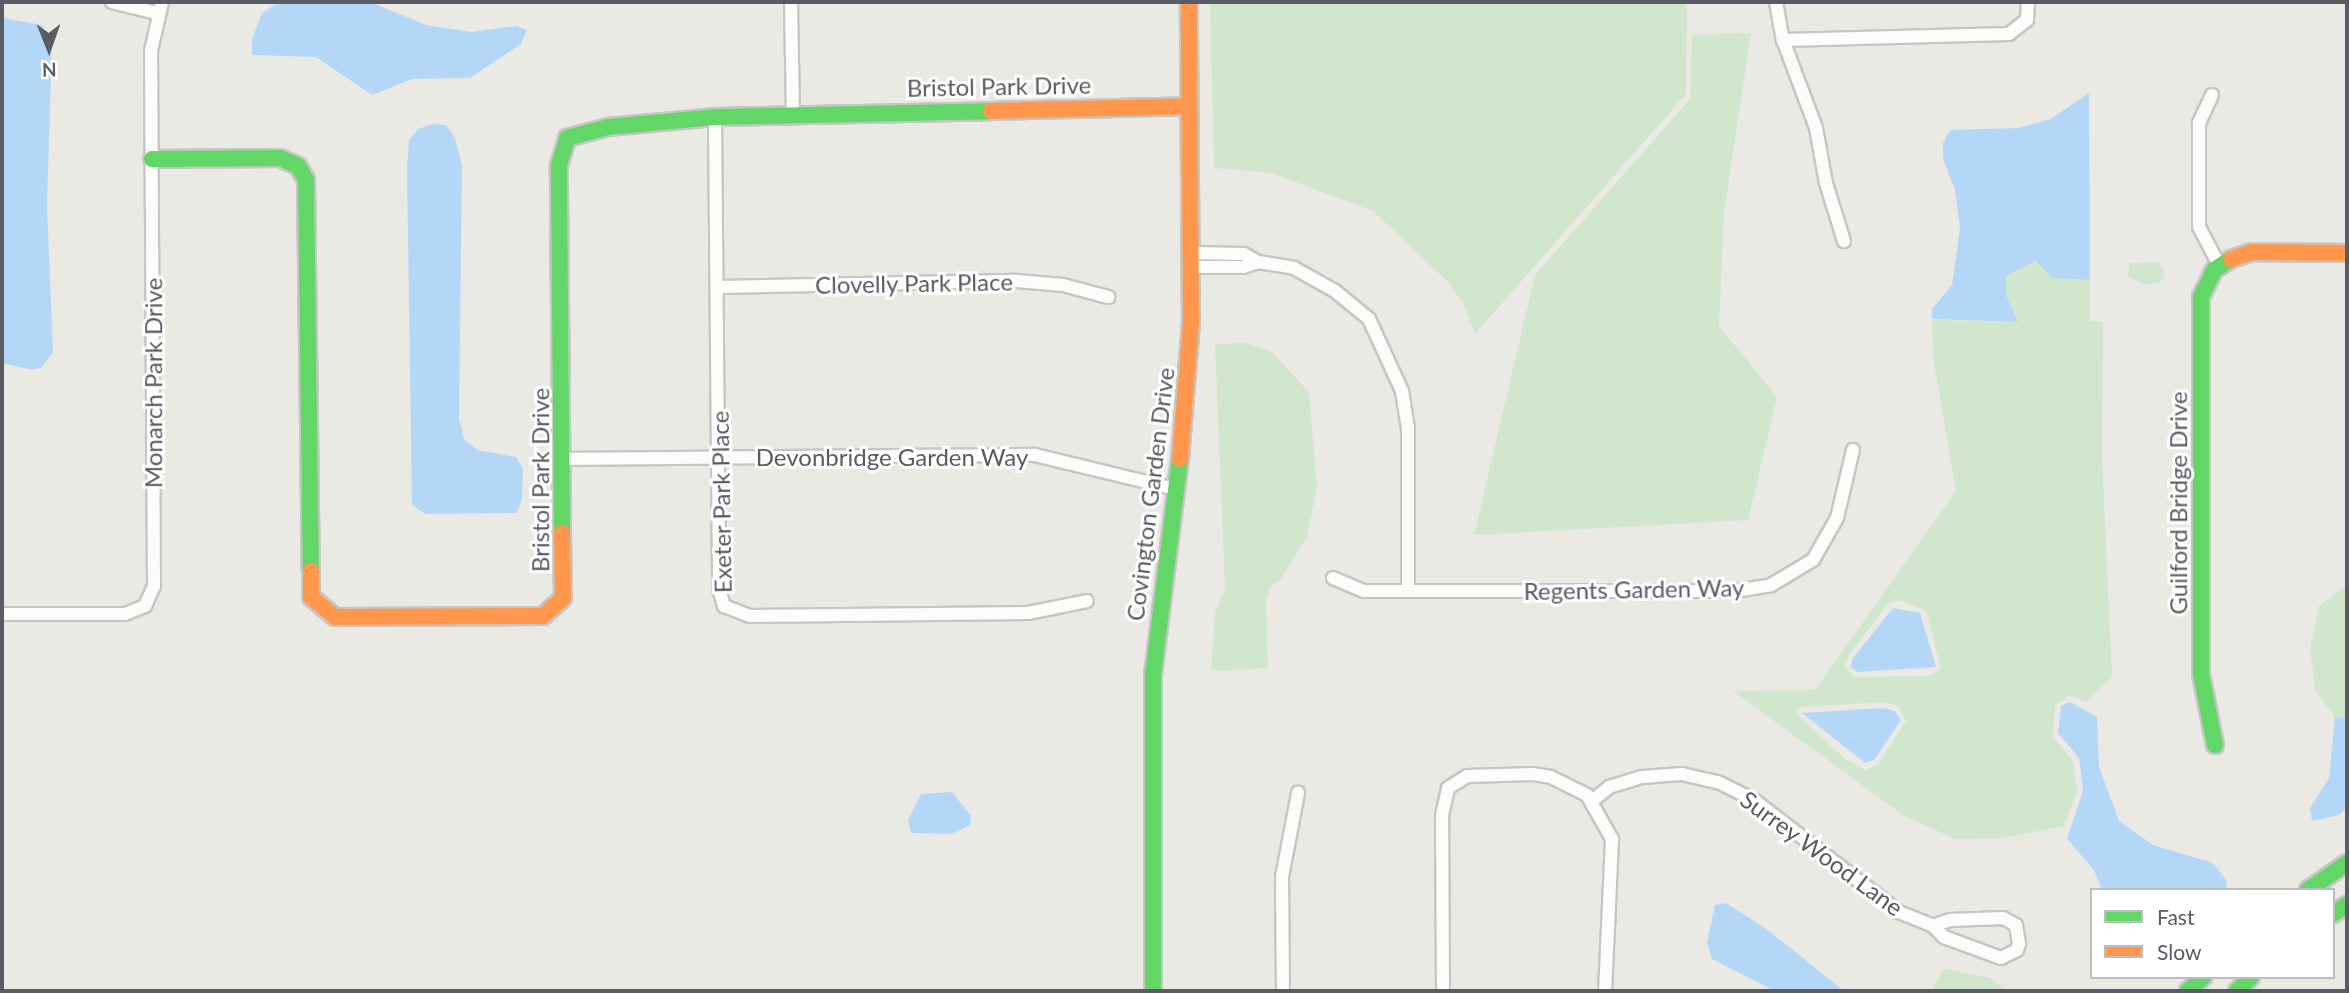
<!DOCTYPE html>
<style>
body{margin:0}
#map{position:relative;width:2349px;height:993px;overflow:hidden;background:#eae9e3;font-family:Lato,sans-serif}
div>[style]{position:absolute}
.green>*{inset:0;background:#d0e7ce}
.water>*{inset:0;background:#b5d7f7}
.roads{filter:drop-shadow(2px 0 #c6c7c5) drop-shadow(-2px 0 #c6c7c5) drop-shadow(0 2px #c6c7c5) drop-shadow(0 -2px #c6c7c5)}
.street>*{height:12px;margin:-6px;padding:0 6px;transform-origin:6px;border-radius:6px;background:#fcfcfb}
.fast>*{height:16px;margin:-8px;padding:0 8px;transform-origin:8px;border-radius:8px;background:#63d668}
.slow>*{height:16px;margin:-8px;padding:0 8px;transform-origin:8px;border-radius:8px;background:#ff974d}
span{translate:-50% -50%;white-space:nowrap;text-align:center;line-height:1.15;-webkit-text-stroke:6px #fff;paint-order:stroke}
.street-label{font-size:24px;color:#595c62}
.frame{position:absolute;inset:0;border:4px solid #595c62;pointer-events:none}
.legend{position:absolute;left:2090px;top:888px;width:245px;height:91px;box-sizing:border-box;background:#fff;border:2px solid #bdbec0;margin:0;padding:9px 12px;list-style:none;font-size:21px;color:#595c62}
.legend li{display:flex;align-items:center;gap:14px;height:35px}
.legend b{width:35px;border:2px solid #bdbec0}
.north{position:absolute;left:14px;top:14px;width:70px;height:70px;-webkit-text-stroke:5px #fff;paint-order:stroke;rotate:179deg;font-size:19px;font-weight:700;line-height:28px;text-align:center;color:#595c62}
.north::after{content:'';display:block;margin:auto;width:24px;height:32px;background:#595c62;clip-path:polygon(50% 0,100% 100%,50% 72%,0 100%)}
</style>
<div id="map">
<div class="green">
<i style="clip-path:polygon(1210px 2px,1687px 2px,1686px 94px,1475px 334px,1463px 303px,1448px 282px,1373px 211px,1271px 173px,1214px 168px)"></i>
<i style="clip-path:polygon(1751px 33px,1724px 212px,1719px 326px,1777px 397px,1748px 520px,1474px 535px,1535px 275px,1690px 99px,1692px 35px)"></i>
<i style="clip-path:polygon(evenodd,2037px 261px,2052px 278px,2090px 280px,2090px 321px,2103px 322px,2102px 456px,2112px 677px,2087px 702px,2069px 696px,2055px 705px,2053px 737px,2073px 761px,2077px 791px,2064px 826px,2003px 838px,1955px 839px,1903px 815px,1733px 691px,1815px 690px,1956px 491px,1933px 357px,1932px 320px,2017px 322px,2006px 295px,2006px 275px,2037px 261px,1900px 600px,1926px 611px,1941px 669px,1929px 676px,1854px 677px,1845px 667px,1849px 654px,1889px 603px,1900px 600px,2037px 261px,1883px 702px,1898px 706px,1906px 721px,1878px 764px,1865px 770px,1845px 759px,1796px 713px,1802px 707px,1883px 702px)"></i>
<i style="clip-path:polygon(2159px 262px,2165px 276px,2160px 282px,2144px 285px,2128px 276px,2130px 263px)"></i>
<i style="clip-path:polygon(1243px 342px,1271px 351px,1309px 392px,1317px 488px,1307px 536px,1280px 580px,1271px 586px,1266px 601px,1268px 668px,1211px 671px,1215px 614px,1225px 587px,1215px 345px)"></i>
<i style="clip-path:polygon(2342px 588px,2347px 588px,2347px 718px,2335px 717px,2315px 690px,2310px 647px,2319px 606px)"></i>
<i style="clip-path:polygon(1944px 969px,1990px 978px,2007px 991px,1931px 991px)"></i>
</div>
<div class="water">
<i style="clip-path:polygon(279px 2px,370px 2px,426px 25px,471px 32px,516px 26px,527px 30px,521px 44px,470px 78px,412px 79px,372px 95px,316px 57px,252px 55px,252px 39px,262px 13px)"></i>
<i style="clip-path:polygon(3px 18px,42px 25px,52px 43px,47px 205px,53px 352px,41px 368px,32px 370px,2px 363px)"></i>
<i style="clip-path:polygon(2089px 93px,2090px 280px,2052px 278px,2036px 261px,2006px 276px,2006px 295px,2018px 322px,1932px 319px,1932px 309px,1952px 285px,1960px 228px,1955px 190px,1943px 159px,1943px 143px,1950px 130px,2019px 128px,2051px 119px)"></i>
<i style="clip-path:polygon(433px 124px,446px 125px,455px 138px,462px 166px,459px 419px,464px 439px,477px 450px,516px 457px,523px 469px,522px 499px,517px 513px,425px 514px,412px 505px,407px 169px,409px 140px,418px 129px)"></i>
<i style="clip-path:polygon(1893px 608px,1920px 613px,1936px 667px,1857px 672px,1851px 667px,1853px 658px)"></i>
<i style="clip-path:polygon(2070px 702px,2097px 717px,2099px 767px,2119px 821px,2153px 845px,2213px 863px,2226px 880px,2227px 890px,2102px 890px,2094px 870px,2067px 839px,2083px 791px,2079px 758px,2058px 733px,2061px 706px)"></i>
<i style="clip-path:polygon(1884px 708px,1895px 711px,1901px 720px,1874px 760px,1865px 763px,1802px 713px)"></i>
<i style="clip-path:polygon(2335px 717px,2347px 718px,2347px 807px,2339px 815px,2312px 821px,2310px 808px,2329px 778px)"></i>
<i style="clip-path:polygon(952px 792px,971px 816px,970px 825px,951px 834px,911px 833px,908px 820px,921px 794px)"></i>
<i style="clip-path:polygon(1726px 903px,1768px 930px,1844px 991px,1775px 991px,1712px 959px,1707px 942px,1715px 905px)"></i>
</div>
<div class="roads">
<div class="street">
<i style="left:112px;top:2px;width:46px;rotate:13.7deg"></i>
<i style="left:791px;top:2px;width:111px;rotate:89deg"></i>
<i style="left:1776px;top:2px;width:39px;rotate:80deg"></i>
<i style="left:1783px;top:40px;width:94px;rotate:69.4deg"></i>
<i style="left:1816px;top:128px;width:56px;rotate:79.7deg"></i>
<i style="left:1826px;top:183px;width:61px;rotate:72.8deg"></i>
<i style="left:1783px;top:40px;width:226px;rotate:-1.5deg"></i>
<i style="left:2009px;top:34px;width:23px;rotate:-38deg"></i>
<i style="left:2027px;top:20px;width:18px;rotate:-87deg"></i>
<i style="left:2212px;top:95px;width:31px;rotate:115deg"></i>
<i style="left:2199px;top:123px;width:104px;rotate:90deg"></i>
<i style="left:2199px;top:227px;width:43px;rotate:62.2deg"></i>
<i style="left:715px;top:117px;width:472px;rotate:89.5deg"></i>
<i style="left:719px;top:589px;width:18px;rotate:74deg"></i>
<i style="left:724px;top:606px;width:28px;rotate:21deg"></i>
<i style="left:750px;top:616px;width:278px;rotate:-0.6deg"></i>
<i style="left:1028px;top:613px;width:60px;rotate:-11.5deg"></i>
<i style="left:1191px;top:253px;width:53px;rotate:1.1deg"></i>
<i style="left:1244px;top:254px;width:16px;rotate:30deg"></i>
<i style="left:1258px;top:262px;width:36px;rotate:9deg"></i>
<i style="left:1294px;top:268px;width:47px;rotate:29.3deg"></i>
<i style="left:1335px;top:291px;width:44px;rotate:39.5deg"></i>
<i style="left:1369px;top:319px;width:79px;rotate:65.4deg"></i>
<i style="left:1402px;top:391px;width:36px;rotate:81deg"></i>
<i style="left:1408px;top:427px;width:164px;rotate:90deg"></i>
<i style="left:1191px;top:267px;width:52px"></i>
<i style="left:1243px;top:267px;width:16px;rotate:-18deg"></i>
<i style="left:719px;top:287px;width:298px;rotate:-1.2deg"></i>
<i style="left:1017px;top:281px;width:46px;rotate:5deg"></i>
<i style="left:1063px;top:285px;width:47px;rotate:14.9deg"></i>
<i style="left:563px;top:459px;width:472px;rotate:-0.5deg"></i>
<i style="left:1035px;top:455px;width:145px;rotate:13.6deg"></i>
<i style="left:1333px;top:578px;width:34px;rotate:23deg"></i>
<i style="left:1364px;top:591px;width:371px"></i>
<i style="left:1735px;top:591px;width:36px;rotate:-9deg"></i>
<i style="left:1771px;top:585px;width:49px;rotate:-30.8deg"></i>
<i style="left:1813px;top:560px;width:48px;rotate:-60.3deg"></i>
<i style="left:1837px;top:518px;width:70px;rotate:-76.8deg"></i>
<i style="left:2px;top:614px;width:123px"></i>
<i style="left:125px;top:614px;width:22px;rotate:-22deg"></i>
<i style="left:145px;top:606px;width:22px;rotate:-66deg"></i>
<i style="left:154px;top:586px;width:535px;rotate:-90.32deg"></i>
<i style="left:151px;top:51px;width:50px;rotate:-77.3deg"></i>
<i style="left:1592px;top:801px;width:22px;rotate:-39deg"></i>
<i style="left:1609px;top:787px;width:34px;rotate:-17deg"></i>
<i style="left:1642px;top:777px;width:40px;rotate:-4.3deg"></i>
<i style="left:1682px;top:774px;width:37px;rotate:13deg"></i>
<i style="left:1718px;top:782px;width:40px;rotate:26.6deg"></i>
<i style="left:1754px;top:800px;width:183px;rotate:37.7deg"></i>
<i style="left:1899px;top:912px;width:37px;rotate:22deg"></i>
<i style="left:1933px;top:926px;width:16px;rotate:45deg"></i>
<i style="left:1944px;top:937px;width:61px;rotate:20.2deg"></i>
<i style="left:2001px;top:958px;width:18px;rotate:-27deg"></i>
<i style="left:2017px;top:950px;width:6px;rotate:-72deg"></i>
<i style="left:2019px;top:944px;width:19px;rotate:-99deg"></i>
<i style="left:2016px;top:925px;width:15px;rotate:-152deg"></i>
<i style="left:2003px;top:918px;width:53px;rotate:177.8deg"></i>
<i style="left:1950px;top:920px;width:18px;rotate:161deg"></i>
<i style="left:1283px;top:991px;width:114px;rotate:-90.5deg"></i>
<i style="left:1282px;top:877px;width:86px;rotate:-79.2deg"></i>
<i style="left:1443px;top:991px;width:176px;rotate:-90.3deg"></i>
<i style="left:1442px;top:815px;width:28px;rotate:-77deg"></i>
<i style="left:1448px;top:788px;width:22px;rotate:-32deg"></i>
<i style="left:1467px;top:776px;width:66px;rotate:-1.7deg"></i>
<i style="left:1533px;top:774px;width:18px;rotate:9deg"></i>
<i style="left:1551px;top:777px;width:40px;rotate:26.6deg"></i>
<i style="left:1587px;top:795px;width:51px;rotate:60.4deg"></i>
<i style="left:1612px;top:839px;width:152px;rotate:92.6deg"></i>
</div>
<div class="fast">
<i style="left:152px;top:159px;width:128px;rotate:-0.4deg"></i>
<i style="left:280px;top:158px;width:20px;rotate:24deg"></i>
<i style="left:298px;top:166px;width:16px;rotate:60deg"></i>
<i style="left:306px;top:180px;width:391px;rotate:89.3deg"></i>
<i style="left:562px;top:533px;width:368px;rotate:-90.5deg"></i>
<i style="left:559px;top:165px;width:28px;rotate:-73deg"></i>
<i style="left:567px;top:138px;width:42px;rotate:-15deg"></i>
<i style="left:608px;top:127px;width:107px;rotate:-5.3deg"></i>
<i style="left:715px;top:117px;width:276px;rotate:-1.2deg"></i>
<i style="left:2215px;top:745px;width:72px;rotate:-101.2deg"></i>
<i style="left:2201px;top:674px;width:377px;rotate:-90deg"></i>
<i style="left:2201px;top:297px;width:30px;rotate:-64deg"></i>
<i style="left:2214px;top:270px;width:20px;rotate:-33deg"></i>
<i style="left:2308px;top:890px;width:47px;rotate:-34.7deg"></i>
<i style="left:2333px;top:914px;width:17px;rotate:-33deg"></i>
<i style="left:1153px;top:991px;width:316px;rotate:-90deg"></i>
<i style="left:1153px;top:675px;width:218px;rotate:-82.9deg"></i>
<i style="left:2188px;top:991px;width:21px;rotate:-43deg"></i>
<i style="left:2237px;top:991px;width:20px;rotate:-45deg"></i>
</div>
<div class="slow">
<i style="left:991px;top:111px;width:198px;rotate:-1.4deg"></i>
<i style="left:2231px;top:259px;width:22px;rotate:-18deg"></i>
<i style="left:2252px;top:252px;width:95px;rotate:0.6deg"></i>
<i style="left:1180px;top:459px;width:136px;rotate:-85.4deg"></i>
<i style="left:1191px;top:323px;width:321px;rotate:-90.4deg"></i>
<i style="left:311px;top:571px;width:26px;rotate:90deg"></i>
<i style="left:311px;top:597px;width:31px;rotate:40deg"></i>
<i style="left:335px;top:617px;width:208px;rotate:-0.3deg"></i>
<i style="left:543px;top:616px;width:27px;rotate:-42deg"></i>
<i style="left:563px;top:598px;width:65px;rotate:-90.9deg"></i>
</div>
</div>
<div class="street-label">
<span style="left:999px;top:86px;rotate:-1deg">Bristol Park Drive</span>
<span style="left:914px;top:283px;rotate:-1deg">Clovelly Park Place</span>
<span style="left:153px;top:383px;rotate:-90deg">Monarch Park Drive</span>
<span style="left:892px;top:457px">Devonbridge Garden Way</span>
<span style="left:540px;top:480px;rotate:-90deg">Bristol Park Drive</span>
<span style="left:1150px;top:494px;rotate:-83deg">Covington Garden Drive</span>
<span style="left:721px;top:502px;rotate:-91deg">Exeter Park Place</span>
<span style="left:2178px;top:503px;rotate:-90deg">Guilford Bridge Drive</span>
<span style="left:1634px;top:589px;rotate:-1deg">Regents Garden Way</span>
<span style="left:1822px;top:853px;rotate:36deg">Surrey Wood Lane</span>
</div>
<div class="frame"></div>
<ul class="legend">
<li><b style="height:9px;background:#63d668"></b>Fast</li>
<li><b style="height:9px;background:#ff974d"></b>Slow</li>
</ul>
<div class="north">N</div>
</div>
